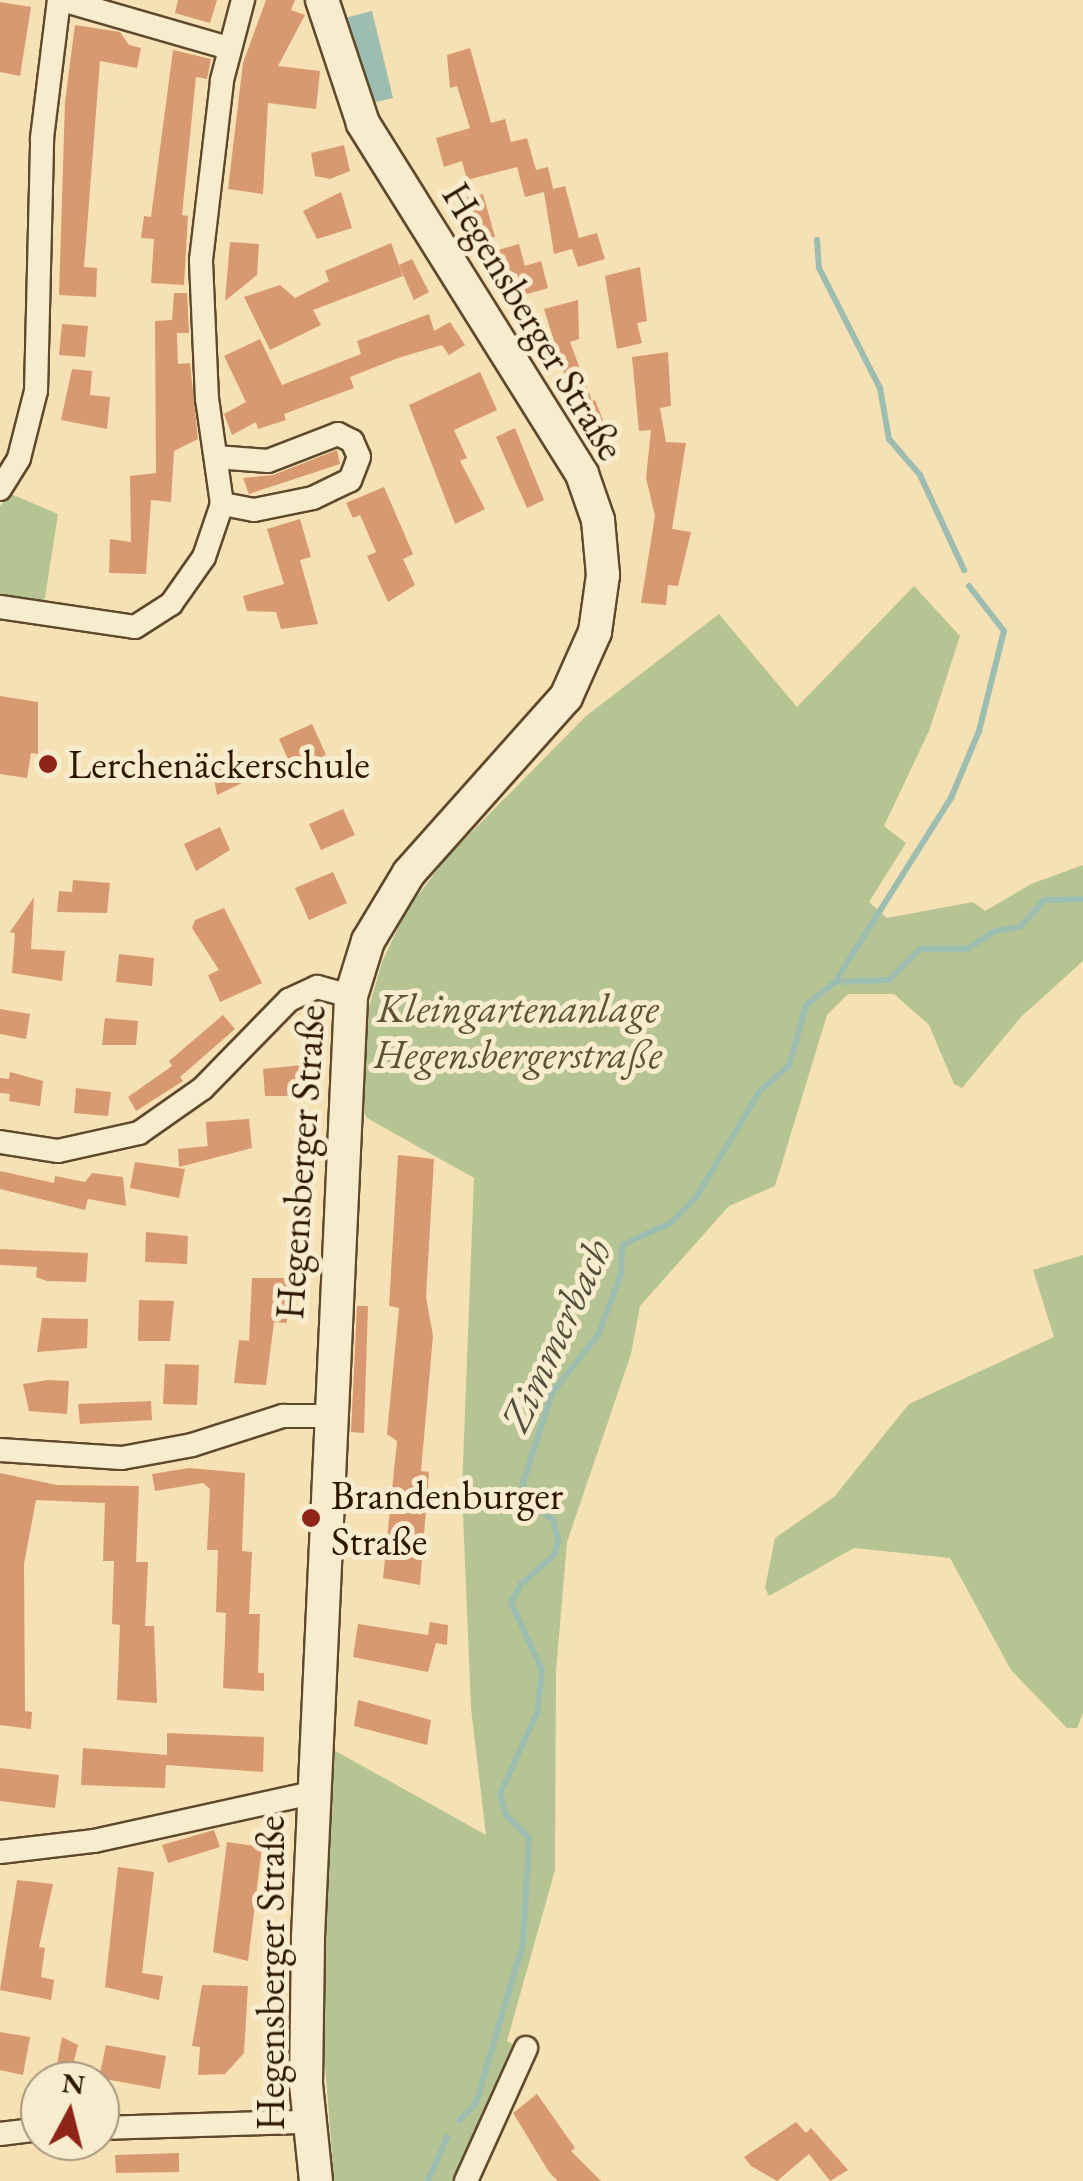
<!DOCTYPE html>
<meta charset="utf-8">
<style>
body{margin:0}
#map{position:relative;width:1083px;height:2181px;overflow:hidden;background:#f5e1b4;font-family:"EB Garamond",serif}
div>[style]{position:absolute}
.green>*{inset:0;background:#b5c492}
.water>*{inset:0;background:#9cbdb0}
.stream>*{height:6px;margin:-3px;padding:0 3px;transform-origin:3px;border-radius:3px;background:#9cbdb0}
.building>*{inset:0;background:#d89970}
.roads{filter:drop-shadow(2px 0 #5f492d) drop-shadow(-2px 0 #5f492d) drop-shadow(0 2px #5f492d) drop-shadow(0 -2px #5f492d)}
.street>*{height:22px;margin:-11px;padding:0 11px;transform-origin:11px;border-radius:11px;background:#f8ecce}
.secondary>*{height:32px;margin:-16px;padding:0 16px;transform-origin:16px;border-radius:16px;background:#f8ecce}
.dots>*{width:28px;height:28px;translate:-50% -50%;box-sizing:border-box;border:5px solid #f8ecce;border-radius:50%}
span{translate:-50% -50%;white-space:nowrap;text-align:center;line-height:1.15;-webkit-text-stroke:10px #f8ecce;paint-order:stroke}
.street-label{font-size:40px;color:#2d1600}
.poi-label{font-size:40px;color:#2d1600}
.left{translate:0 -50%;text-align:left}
.park-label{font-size:40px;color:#5d5333;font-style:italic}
.water-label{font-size:42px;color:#54503e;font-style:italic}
.north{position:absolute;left:20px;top:2061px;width:100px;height:100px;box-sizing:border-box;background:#f8ecce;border:2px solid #a7967c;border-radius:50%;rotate:7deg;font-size:28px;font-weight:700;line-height:40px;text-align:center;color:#2d1600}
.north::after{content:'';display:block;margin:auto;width:35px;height:45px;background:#8f2418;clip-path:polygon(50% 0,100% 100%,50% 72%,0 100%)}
</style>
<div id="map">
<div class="green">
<i style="clip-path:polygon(11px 494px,58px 514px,43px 610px,0 601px,0 506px)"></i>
<i style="clip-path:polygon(914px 586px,960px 636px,929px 731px,884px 826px,906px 843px,869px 902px,887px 918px,973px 902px,985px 911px,1031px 884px,1083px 865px,1083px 961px,1021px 1017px,962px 1088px,954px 1084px,929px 1025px,894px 994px,848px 994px,827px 1015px,775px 1186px,729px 1206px,640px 1306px,631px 1354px,567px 1542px,556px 1671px,555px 1870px,507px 2041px,519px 2048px,461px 2181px,334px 2181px,323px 2038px,332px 1749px,486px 1835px,471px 1708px,462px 1490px,474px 1178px,367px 1118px,358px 1101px,369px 1007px,382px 962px,406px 911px,448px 856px,586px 716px,719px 614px,797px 707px)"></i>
<i style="clip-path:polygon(1083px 1255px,1083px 1713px,1077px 1728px,1067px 1728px,1011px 1670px,950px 1558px,854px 1548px,769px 1596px,765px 1588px,775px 1538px,834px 1497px,909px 1404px,1054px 1337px,1033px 1270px)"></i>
</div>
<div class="water">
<i style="clip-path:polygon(372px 11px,393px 98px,372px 103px,345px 18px)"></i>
</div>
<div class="stream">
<i style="left:817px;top:240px;width:28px;rotate:86deg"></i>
<i style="left:819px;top:268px;width:135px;rotate:63.1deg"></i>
<i style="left:880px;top:388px;width:52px;rotate:80deg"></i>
<i style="left:889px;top:439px;width:48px;rotate:49.3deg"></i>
<i style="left:920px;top:475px;width:105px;rotate:65.1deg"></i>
<i style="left:835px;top:982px;width:218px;rotate:-57.8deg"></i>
<i style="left:951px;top:798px;width:73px;rotate:-67.3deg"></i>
<i style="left:979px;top:731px;width:103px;rotate:-76deg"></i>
<i style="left:1004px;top:631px;width:57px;rotate:-127.9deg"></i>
<i style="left:460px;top:2120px;width:23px;rotate:-47deg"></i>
<i style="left:476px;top:2103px;width:167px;rotate:-73.6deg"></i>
<i style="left:523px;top:1943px;width:105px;rotate:-86.7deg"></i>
<i style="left:529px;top:1838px;width:33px;rotate:-135deg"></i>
<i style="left:506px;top:1815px;width:22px;rotate:-106deg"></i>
<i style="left:500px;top:1794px;width:89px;rotate:-65.4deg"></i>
<i style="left:537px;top:1713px;width:43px;rotate:-83.4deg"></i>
<i style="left:542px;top:1670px;width:74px;rotate:-114.8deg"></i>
<i style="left:511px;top:1603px;width:21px;rotate:-62deg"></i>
<i style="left:521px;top:1584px;width:45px;rotate:-41.4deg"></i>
<i style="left:555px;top:1554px;width:14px;rotate:-78deg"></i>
<i style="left:558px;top:1540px;width:21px;rotate:-104deg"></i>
<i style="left:553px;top:1520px;width:39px;rotate:-140deg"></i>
<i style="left:523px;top:1495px;width:12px;rotate:-90deg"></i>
<i style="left:523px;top:1483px;width:95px;rotate:-72.1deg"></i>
<i style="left:552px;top:1393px;width:74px;rotate:-51.6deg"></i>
<i style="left:598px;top:1335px;width:65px;rotate:-69.3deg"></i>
<i style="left:621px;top:1274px;width:29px;rotate:-88deg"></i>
<i style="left:622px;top:1245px;width:55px;rotate:-24.7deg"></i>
<i style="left:672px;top:1222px;width:33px;rotate:-45deg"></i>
<i style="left:695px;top:1199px;width:126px;rotate:-59deg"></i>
<i style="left:760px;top:1091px;width:38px;rotate:-41deg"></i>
<i style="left:789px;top:1066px;width:63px;rotate:-74.4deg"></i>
<i style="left:806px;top:1005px;width:37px;rotate:-38deg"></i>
<i style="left:835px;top:982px;width:54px;rotate:-2.1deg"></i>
<i style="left:889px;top:980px;width:44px;rotate:-45deg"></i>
<i style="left:920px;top:949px;width:47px"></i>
<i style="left:967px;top:949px;width:33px;rotate:-33deg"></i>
<i style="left:995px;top:931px;width:25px;rotate:-9deg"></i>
<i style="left:1020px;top:927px;width:36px;rotate:-48deg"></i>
<i style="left:1044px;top:900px;width:39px;rotate:-1deg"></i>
<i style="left:428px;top:2181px;width:48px;rotate:-66.6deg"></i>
</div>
<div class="building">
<i style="clip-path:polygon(178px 0,217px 0,210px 23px,175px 13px)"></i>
<i style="clip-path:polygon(266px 0,295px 0,291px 10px,305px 15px,278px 66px,320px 71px,316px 109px,268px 103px,263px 194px,228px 189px,243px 63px)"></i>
<i style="clip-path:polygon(0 2px,31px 7px,20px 76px,0 72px)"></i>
<i style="clip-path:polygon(75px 25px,120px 32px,129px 45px,141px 48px,137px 68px,100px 61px,84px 267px,97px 268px,96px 297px,59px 295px,65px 102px)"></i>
<i style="clip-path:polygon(470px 48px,491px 123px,505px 119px,511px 142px,527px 138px,536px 170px,548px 167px,553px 189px,565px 186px,579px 238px,597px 233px,605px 259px,578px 267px,572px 249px,554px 254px,544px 192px,525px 197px,517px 167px,467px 180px,462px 161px,444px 167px,436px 138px,470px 128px,457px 86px,450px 88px,447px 55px)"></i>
<i style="clip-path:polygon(173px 50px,211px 59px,207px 79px,196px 77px,182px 215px,188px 216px,184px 285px,151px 283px,154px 239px,141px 238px,144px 216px,151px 217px)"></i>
<i style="clip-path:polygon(344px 145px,350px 171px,330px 179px,315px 176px,311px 153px)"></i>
<i style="clip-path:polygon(341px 192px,352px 228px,317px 239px,303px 211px)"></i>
<i style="clip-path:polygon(483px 194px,495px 237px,478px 241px,465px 198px)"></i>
<i style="clip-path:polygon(230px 242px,259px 244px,257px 275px,225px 301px)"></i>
<i style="clip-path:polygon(391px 243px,403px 276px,313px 310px,321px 325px,270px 350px,244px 297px,280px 285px,295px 298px,329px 281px,325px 271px)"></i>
<i style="clip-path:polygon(519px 244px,525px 266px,541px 261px,548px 288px,523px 295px,517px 273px,498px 278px,491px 252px)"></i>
<i style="clip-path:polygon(412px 259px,429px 292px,414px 300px,399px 265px)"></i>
<i style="clip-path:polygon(640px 267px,647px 321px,637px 323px,642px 343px,617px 349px,605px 276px)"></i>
<i style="clip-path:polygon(174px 293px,187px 293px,189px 333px,177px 333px,178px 364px,190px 363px,198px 439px,174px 451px,171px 502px,151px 500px,146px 574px,109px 573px,110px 539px,131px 542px,130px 476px,156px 473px,155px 321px,172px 320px)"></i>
<i style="clip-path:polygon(578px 300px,579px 339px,570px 342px,592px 401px,575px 408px,544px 309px)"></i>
<i style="clip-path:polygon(429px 314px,434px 331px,450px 322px,465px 345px,449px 355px,442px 345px,398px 358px,350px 377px,354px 388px,284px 414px,286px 420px,258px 429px,256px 422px,232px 435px,224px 414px,246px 402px,224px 356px,260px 339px,282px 385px,361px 354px,357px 341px)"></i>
<i style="clip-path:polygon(62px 324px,88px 326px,85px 357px,59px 355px)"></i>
<i style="clip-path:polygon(668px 352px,671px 406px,660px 408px,666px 442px,686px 443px,672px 529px,691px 532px,678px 586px,668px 585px,666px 605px,641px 603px,655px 516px,646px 478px,651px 430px,639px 431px,632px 357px)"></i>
<i style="clip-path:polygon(72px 369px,92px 371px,90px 395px,110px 397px,107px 429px,61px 420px)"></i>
<i style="clip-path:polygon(480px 372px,497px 410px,454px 430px,467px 458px,460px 461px,485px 509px,455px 524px,409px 405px)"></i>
<i style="clip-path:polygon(595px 400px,609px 435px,592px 441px,578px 407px)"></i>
<i style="clip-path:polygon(515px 428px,544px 500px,527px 508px,496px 437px)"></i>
<i style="clip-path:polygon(337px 450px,340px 464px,249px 494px,243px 478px,273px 475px)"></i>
<i style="clip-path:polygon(384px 487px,413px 554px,403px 559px,415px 585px,388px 602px,367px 556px,376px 552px,360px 515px,353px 518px,346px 503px)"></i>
<i style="clip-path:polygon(300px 519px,311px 557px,300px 560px,318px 624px,281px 629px,276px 612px,247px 611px,243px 596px,284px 584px,267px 529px)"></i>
<i style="clip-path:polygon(0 696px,38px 702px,38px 754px,31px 753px,27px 778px,0 774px)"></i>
<i style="clip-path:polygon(312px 724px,326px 755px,293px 770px,279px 739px)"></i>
<i style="clip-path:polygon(233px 759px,244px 782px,217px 795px,212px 768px)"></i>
<i style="clip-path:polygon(343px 809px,355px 835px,321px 850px,309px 824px)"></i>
<i style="clip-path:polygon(220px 827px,230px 850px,196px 871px,184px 844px)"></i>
<i style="clip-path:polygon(333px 872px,347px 903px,309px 920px,295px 888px)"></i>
<i style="clip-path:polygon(73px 880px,110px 883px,107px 913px,57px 912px,59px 891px,72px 892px)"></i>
<i style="clip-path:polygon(34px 897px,31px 949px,65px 951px,62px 981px,12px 973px,15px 933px,10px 932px)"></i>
<i style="clip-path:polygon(224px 908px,262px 983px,220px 1002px,208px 975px,219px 970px,192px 928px,195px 920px)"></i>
<i style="clip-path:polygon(119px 954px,154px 958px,152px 986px,116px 982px)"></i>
<i style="clip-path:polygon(0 1009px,30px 1014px,26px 1039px,0 1034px)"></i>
<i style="clip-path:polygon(223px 1015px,235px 1029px,180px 1077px,183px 1081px,136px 1111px,128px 1097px,172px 1066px,169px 1061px)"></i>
<i style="clip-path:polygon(105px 1018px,138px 1021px,136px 1045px,102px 1045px)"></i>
<i style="clip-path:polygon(302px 1065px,304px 1096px,265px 1096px,263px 1069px)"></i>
<i style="clip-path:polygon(10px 1072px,43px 1081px,40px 1106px,9px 1101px,10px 1094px,0 1093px,0 1078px,9px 1079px)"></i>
<i style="clip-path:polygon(76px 1088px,111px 1092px,108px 1116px,74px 1113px)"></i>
<i style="clip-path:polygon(249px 1119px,252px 1148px,179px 1167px,178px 1149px,208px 1146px,208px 1152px,206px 1122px)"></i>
<i style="clip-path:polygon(398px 1155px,434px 1159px,426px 1297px,433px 1336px,421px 1471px,429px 1472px,420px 1585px,383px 1578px,397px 1441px,387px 1434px,399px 1308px,389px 1306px)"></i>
<i style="clip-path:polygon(135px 1162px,185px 1169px,179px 1198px,130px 1188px)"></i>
<i style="clip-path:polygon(0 1171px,54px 1183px,55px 1176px,85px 1182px,92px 1173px,123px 1177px,126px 1206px,88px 1199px,85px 1210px,0 1189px)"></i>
<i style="clip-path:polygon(146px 1232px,188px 1236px,187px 1264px,145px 1262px)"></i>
<i style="clip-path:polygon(0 1249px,88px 1253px,86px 1282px,47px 1281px,36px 1277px,37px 1267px,0 1265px)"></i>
<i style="clip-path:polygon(252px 1278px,291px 1278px,289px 1315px,286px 1323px,274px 1322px,266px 1385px,234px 1383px,239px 1340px,249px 1341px)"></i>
<i style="clip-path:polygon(139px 1300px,174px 1301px,170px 1341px,138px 1341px)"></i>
<i style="clip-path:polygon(357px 1306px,368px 1306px,364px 1433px,351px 1432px)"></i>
<i style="clip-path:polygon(42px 1318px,88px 1319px,87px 1348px,37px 1352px)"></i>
<i style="clip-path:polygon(165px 1364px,199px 1365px,197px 1405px,163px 1404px)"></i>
<i style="clip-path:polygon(48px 1380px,69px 1381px,67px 1414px,29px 1411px,23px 1384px)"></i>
<i style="clip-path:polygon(151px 1401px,152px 1420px,80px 1424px,78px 1404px)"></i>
<i style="clip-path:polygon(189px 1468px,245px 1473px,242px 1551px,252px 1552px,249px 1614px,260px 1614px,258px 1673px,264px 1673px,264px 1691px,223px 1688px,226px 1613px,216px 1612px,218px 1550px,207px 1550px,210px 1489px,203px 1483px,155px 1491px,152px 1474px)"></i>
<i style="clip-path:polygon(0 1473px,57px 1485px,139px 1486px,136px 1562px,148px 1562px,145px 1626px,154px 1626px,157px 1703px,117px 1700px,120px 1625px,112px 1624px,114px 1561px,103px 1561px,105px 1503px,36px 1500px,24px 1564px,25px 1711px,32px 1712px,31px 1729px,0 1725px)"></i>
<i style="clip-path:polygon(430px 1622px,448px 1625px,447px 1645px,436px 1643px,428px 1672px,353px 1657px,358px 1624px,428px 1635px)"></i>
<i style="clip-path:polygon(358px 1700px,431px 1720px,427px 1745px,354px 1726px)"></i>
<i style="clip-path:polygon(167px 1733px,264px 1737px,263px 1772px,166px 1765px,165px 1788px,81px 1785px,83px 1748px,167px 1755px)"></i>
<i style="clip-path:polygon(0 1768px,59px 1775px,55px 1808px,0 1801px)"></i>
<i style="clip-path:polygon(214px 1830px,220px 1847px,168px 1863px,162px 1845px)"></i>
<i style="clip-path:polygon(227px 1842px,262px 1847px,248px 1961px,213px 1952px)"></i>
<i style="clip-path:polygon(118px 1867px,154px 1872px,142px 1973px,163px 1976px,159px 2000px,105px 1987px)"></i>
<i style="clip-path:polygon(17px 1880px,53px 1884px,39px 1947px,45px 1948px,41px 1977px,54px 1980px,51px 2000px,0 1990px)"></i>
<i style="clip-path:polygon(202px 1985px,248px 1986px,244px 2053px,225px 2074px,198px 2075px,200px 2047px,192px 2046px)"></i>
<i style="clip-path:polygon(0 2032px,30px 2037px,23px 2075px,0 2070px)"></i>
<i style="clip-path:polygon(62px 2037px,78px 2045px,71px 2073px,56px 2070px)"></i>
<i style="clip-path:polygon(106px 2045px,166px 2056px,160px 2089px,99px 2078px)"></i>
<i style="clip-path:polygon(537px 2094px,575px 2148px,571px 2151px,601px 2181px,558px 2181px,549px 2172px,513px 2113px)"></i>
<i style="clip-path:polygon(796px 2122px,806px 2133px,811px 2128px,848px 2170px,830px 2181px,809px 2154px,777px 2181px,751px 2166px,744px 2157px)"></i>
<i style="clip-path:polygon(179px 2153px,179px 2172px,116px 2173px,115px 2155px)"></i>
</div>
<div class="roads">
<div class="street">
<i style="left:62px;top:0;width:173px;rotate:16.1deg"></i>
<i style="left:216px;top:457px;width:52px;rotate:4.4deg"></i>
<i style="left:268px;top:461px;width:75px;rotate:-21.1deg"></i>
<i style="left:338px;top:434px;width:16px;rotate:27deg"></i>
<i style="left:352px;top:441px;width:17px;rotate:66deg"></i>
<i style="left:359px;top:457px;width:25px;rotate:111deg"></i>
<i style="left:350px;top:480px;width:41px;rotate:154.1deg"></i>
<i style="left:313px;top:498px;width:60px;rotate:168.5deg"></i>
<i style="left:254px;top:510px;width:33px;rotate:-169deg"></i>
<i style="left:0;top:489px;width:36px;rotate:-58deg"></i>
<i style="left:19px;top:458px;width:69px;rotate:-75.8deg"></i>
<i style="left:36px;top:391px;width:253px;rotate:-88.6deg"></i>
<i style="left:42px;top:138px;width:139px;rotate:-83deg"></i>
<i style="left:0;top:607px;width:136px;rotate:8.4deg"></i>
<i style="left:135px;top:627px;width:43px;rotate:-32.6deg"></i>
<i style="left:171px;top:604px;width:57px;rotate:-54.9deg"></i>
<i style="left:204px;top:557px;width:56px;rotate:-71.2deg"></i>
<i style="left:222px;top:504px;width:106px;rotate:-98.1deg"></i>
<i style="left:207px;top:399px;width:139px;rotate:-92.5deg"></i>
<i style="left:201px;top:260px;width:181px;rotate:-83.3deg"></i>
<i style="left:222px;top:80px;width:83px;rotate:-75.3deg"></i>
<i style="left:0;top:1142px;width:59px;rotate:8.8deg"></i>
<i style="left:58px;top:1151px;width:83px;rotate:-12.5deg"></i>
<i style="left:139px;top:1133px;width:78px;rotate:-35.1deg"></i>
<i style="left:203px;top:1088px;width:123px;rotate:-45.7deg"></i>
<i style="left:289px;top:1000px;width:31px;rotate:-25deg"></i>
<i style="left:317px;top:987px;width:35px;rotate:15deg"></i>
<i style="left:0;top:1450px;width:122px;rotate:3.8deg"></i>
<i style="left:122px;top:1458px;width:71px;rotate:-10.5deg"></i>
<i style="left:192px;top:1445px;width:96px;rotate:-17.7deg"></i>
<i style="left:283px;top:1416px;width:45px"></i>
<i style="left:0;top:1852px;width:95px;rotate:-6.7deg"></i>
<i style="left:94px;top:1841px;width:223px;rotate:-12.4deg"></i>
<i style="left:100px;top:2128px;width:208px;rotate:-1.7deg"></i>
<i style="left:0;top:2134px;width:40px;rotate:-7.1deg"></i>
<i style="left:466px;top:2181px;width:146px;rotate:-65.7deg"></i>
</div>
<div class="secondary">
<i style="left:316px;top:2181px;width:98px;rotate:-95.9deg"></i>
<i style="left:306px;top:2084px;width:147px;rotate:-89.2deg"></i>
<i style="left:308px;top:1937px;width:942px;rotate:-87.38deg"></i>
<i style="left:351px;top:996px;width:58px;rotate:-72.8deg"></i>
<i style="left:368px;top:941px;width:79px;rotate:-58.9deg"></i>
<i style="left:409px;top:873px;width:236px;rotate:-48.3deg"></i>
<i style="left:566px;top:697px;width:71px;rotate:-66deg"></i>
<i style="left:595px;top:632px;width:58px;rotate:-82deg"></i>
<i style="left:603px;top:575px;width:55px;rotate:-95.2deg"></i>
<i style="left:598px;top:520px;width:49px;rotate:-109.2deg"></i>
<i style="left:582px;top:474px;width:414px;rotate:-122deg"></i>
<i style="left:363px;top:123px;width:130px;rotate:-108.4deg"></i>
</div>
</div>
<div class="dots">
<i style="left:48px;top:764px;background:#8f2418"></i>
<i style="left:311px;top:1518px;background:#8f2418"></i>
</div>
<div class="street-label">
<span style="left:534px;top:321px;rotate:59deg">Hegensberger Straße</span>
<span style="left:300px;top:1162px;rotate:-86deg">Hegensberger Straße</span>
<span style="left:270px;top:1973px;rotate:-90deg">Hegensberger Straße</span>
</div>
<div class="poi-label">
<span class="left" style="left:68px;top:764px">Lerchenäckerschule</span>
<span class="left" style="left:331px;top:1518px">Brandenburger<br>Straße</span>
</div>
<div class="park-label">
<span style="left:518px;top:1031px">Kleingartenanlage<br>Hegensbergerstraße</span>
</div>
<div class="water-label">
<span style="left:556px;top:1335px;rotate:-65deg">Zimmerbach</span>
</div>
<div class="north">N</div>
</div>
